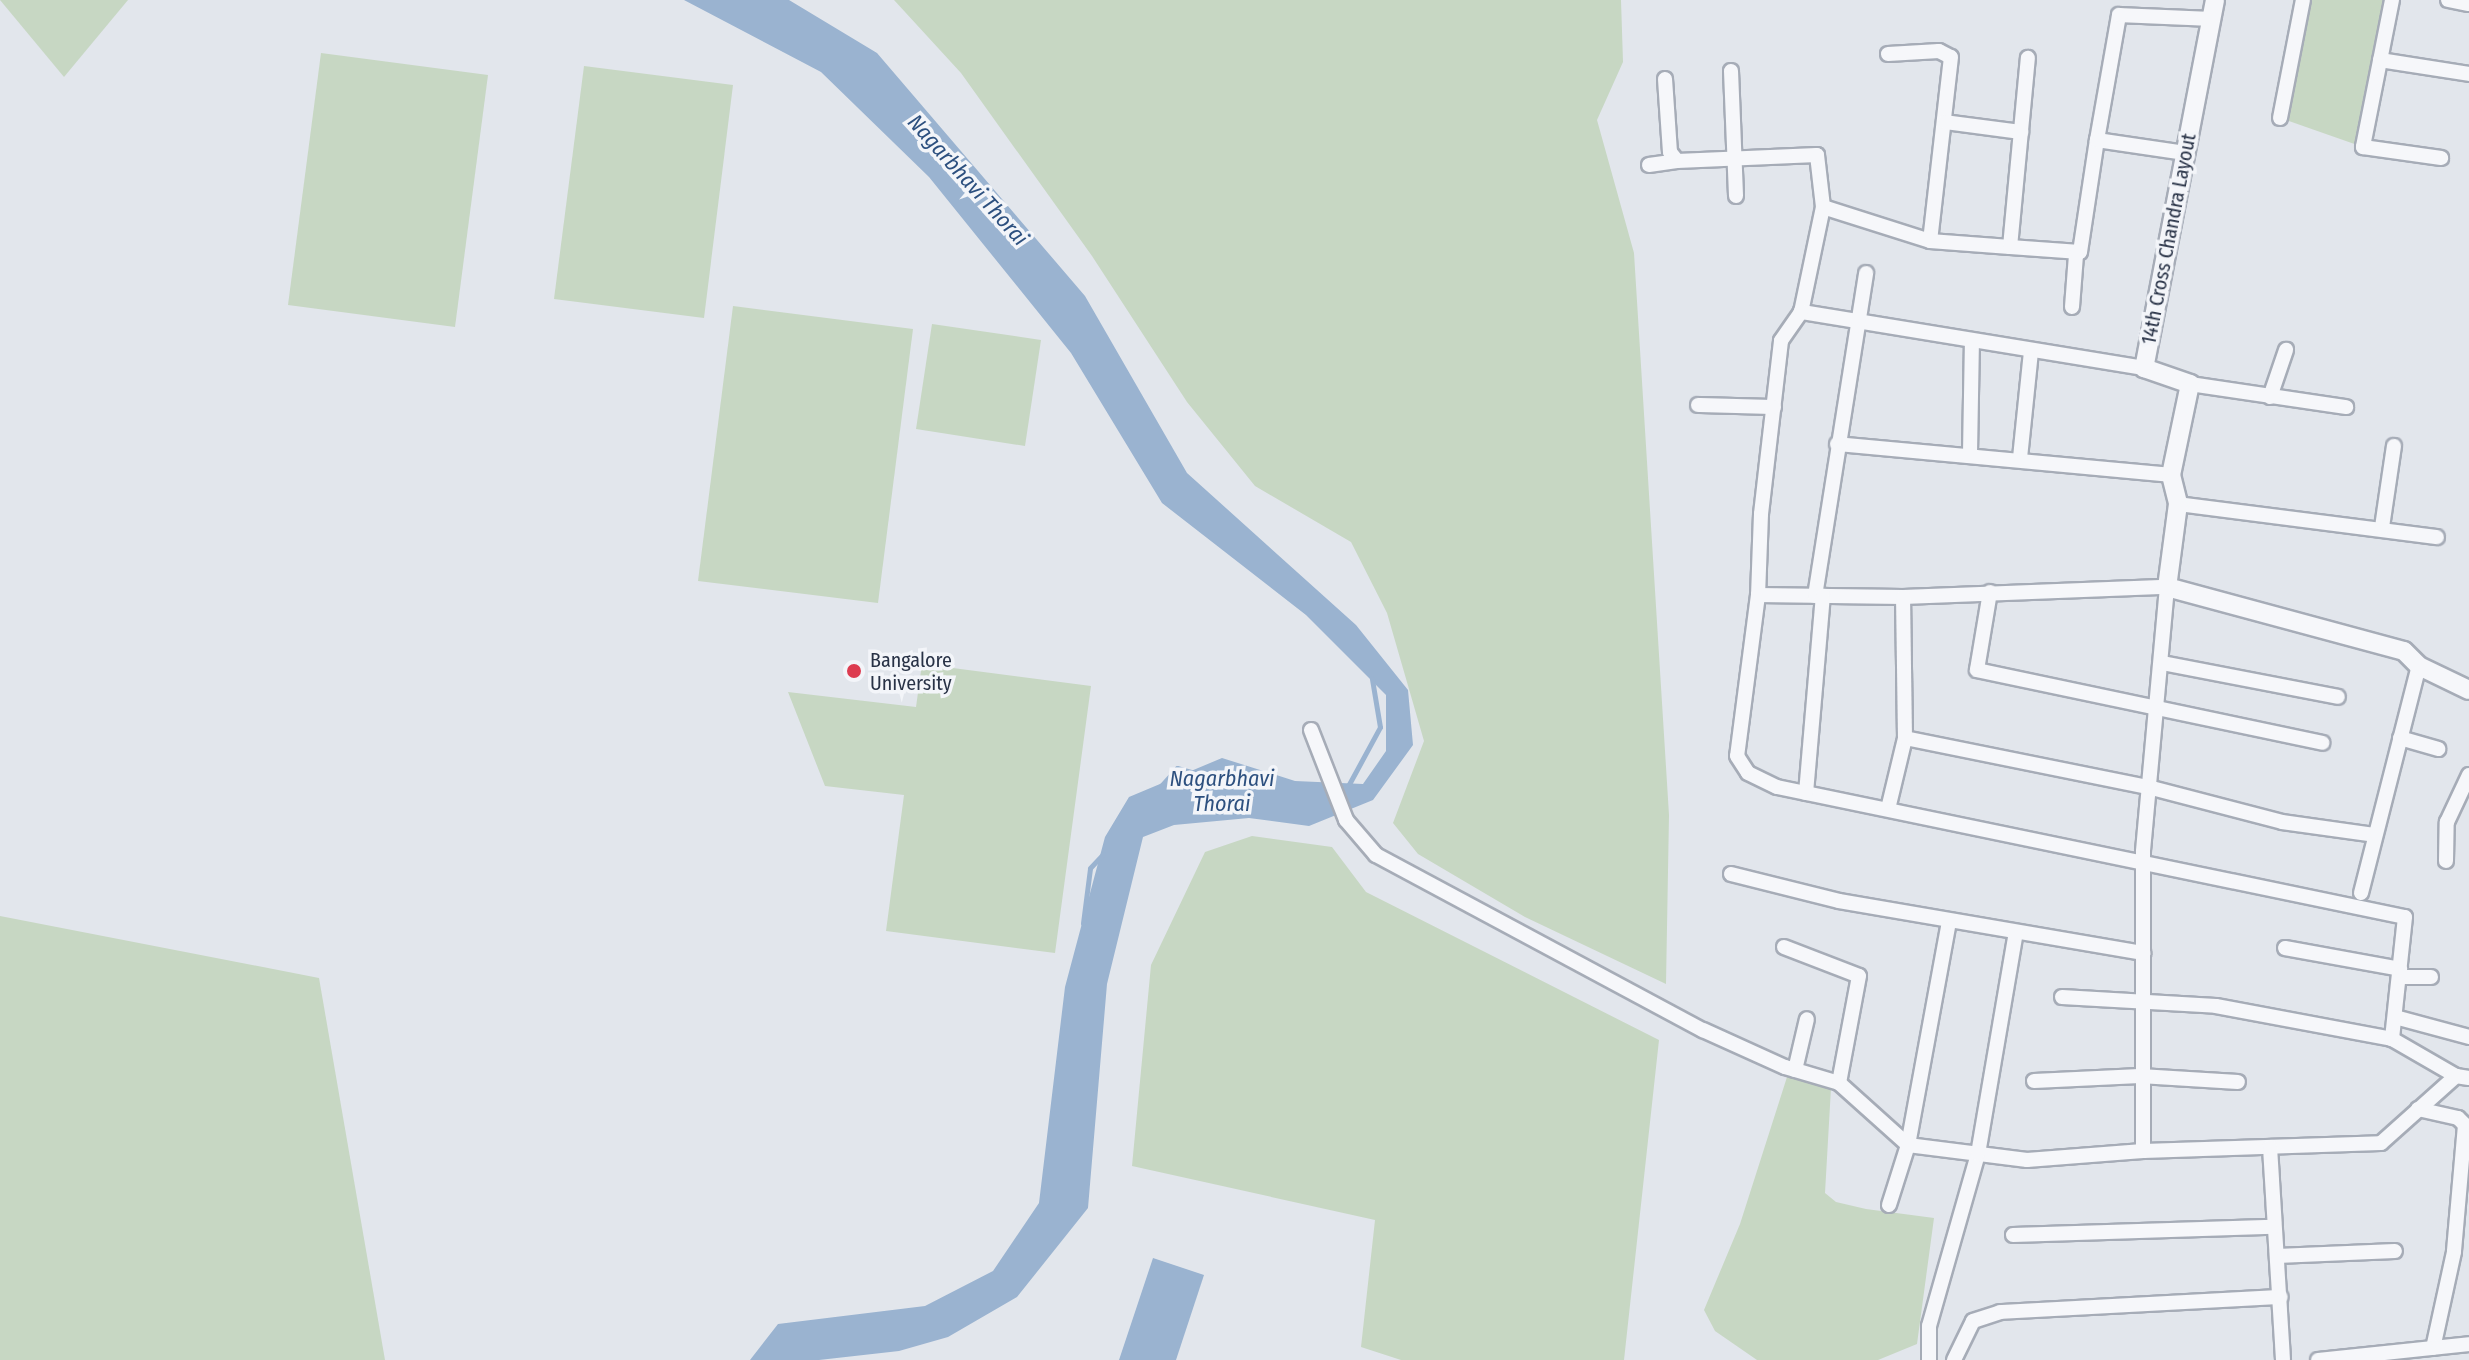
<!DOCTYPE html>
<style>
body{margin:0}
#map{position:relative;width:2469px;height:1360px;overflow:hidden;background:#e2e6ec;font-family:"Fira Sans Condensed",sans-serif}
div>[style]{position:absolute}
.green>*{inset:0;background:#c7d7c3}
.water>*{inset:0;background:#9ab3d0}
.stream>*{height:5px;margin:-2.5px;padding:0 2.5px;transform-origin:2.5px;border-radius:2.5px;background:#9ab3d0}
.roads{filter:drop-shadow(2px 0 #a6acb7) drop-shadow(-2px 0 #a6acb7) drop-shadow(0 2px #a6acb7) drop-shadow(0 -2px #a6acb7)}
.minor>*{height:14px;margin:-7px;padding:0 7px;transform-origin:7px;border-radius:7px;background:#f6f7fa}
.tertiary>*{height:18px;margin:-9px;padding:0 9px;transform-origin:9px;border-radius:9px;background:#f6f7fa}
.dots>*{width:22px;height:22px;translate:-50% -50%;box-sizing:border-box;border:4px solid #f3f5f9;border-radius:50%}
span{translate:-50% -50%;white-space:nowrap;text-align:center;line-height:1.15;-webkit-text-stroke:7px #f3f5f9;paint-order:stroke}
.street-label{font-size:20px;color:#283246}
.poi-label{font-size:20px;color:#283246}
.left{translate:0 -50%;text-align:left}
.water-label{font-size:22px;color:#2d507f;font-style:italic}
</style>
<div id="map">
<div class="green">
<i style="clip-path:polygon(0 0,128px 0,64px 77px)"></i>
<i style="clip-path:polygon(894px 0,1621px 0,1623px 62px,1597px 120px,1634px 253px,1669px 815px,1666px 984px,1525px 917px,1418px 854px,1393px 823px,1424px 741px,1387px 613px,1351px 542px,1255px 486px,1187px 402px,1092px 256px,961px 73px)"></i>
<i style="clip-path:polygon(2303px 0,2392px 0,2363px 147px,2280px 118px)"></i>
<i style="clip-path:polygon(321px 53px,488px 75px,455px 327px,288px 305px)"></i>
<i style="clip-path:polygon(584px 66px,733px 85px,704px 318px,554px 299px)"></i>
<i style="clip-path:polygon(733px 306px,913px 329px,878px 603px,698px 581px)"></i>
<i style="clip-path:polygon(932px 324px,1041px 340px,1025px 446px,916px 429px)"></i>
<i style="clip-path:polygon(922px 664px,1091px 686px,1055px 953px,886px 931px,904px 795px,825px 786px,788px 692px,916px 707px)"></i>
<i style="clip-path:polygon(1252px 836px,1332px 847px,1366px 892px,1659px 1040px,1624px 1360px,1401px 1360px,1361px 1347px,1375px 1220px,1132px 1166px,1151px 965px,1205px 852px)"></i>
<i style="clip-path:polygon(0 916px,319px 978px,385px 1360px,0 1360px)"></i>
<i style="clip-path:polygon(1787px 1077px,1831px 1088px,1825px 1193px,1836px 1202px,1866px 1209px,1934px 1218px,1917px 1344px,1878px 1360px,1757px 1360px,1715px 1331px,1704px 1310px,1740px 1224px)"></i>
</div>
<div class="water">
<i style="clip-path:polygon(684px 0,789px 0,877px 53px,1085px 296px,1187px 473px,1356px 625px,1408px 690px,1413px 745px,1373px 800px,1309px 826px,1249px 818px,1174px 825px,1143px 837px,1107px 984px,1088px 1208px,1017px 1297px,948px 1337px,899px 1351px,819px 1360px,750px 1360px,778px 1324px,925px 1306px,993px 1271px,1039px 1203px,1065px 987px,1105px 837px,1129px 797px,1222px 758px,1295px 781px,1363px 784px,1386px 751px,1386px 695px,1306px 615px,1162px 503px,1071px 353px,929px 177px,821px 72px)"></i>
<i style="clip-path:polygon(1153px 1258px,1204px 1275px,1176px 1360px,1119px 1360px)"></i>
</div>
<div class="stream">
<i style="left:1161px;top:786px;width:24px;rotate:-48deg"></i>
<i style="left:1177px;top:768px;width:18px;rotate:16deg"></i>
<i style="left:1348px;top:786px;width:67px;rotate:-61.5deg"></i>
<i style="left:1380px;top:727px;width:49px;rotate:-99.5deg"></i>
<i style="left:1083px;top:923px;width:55px;rotate:-82.7deg"></i>
<i style="left:1090px;top:868px;width:19px;rotate:-47deg"></i>
</div>
<div class="roads">
<div class="minor">
<i style="left:2392px;top:0;width:150px;rotate:101.2deg"></i>
<i style="left:2363px;top:147px;width:79px;rotate:8deg"></i>
<i style="left:2448px;top:0;width:21px;rotate:11deg"></i>
<i style="left:1888px;top:54px;width:51px;rotate:-3.4deg"></i>
<i style="left:1939px;top:51px;width:13px;rotate:27deg"></i>
<i style="left:1951px;top:57px;width:185px;rotate:96.5deg"></i>
<i style="left:2380px;top:60px;width:90px;rotate:8.9deg"></i>
<i style="left:1731px;top:71px;width:125px;rotate:87.7deg"></i>
<i style="left:1665px;top:79px;width:73px;rotate:86.1deg"></i>
<i style="left:1670px;top:152px;width:11px;rotate:52deg"></i>
<i style="left:1677px;top:161px;width:140px;rotate:-2.5deg"></i>
<i style="left:1817px;top:155px;width:52px;rotate:83.4deg"></i>
<i style="left:1823px;top:207px;width:107px;rotate:101.8deg"></i>
<i style="left:2280px;top:118px;width:120px;rotate:-79deg"></i>
<i style="left:1945px;top:122px;width:77px;rotate:7.5deg"></i>
<i style="left:2097px;top:140px;width:127px;rotate:-80deg"></i>
<i style="left:2119px;top:15px;width:92px;rotate:2.5deg"></i>
<i style="left:1649px;top:165px;width:28px;rotate:-8deg"></i>
<i style="left:1823px;top:207px;width:112px;rotate:17.6deg"></i>
<i style="left:1930px;top:241px;width:80px;rotate:4.3deg"></i>
<i style="left:2010px;top:247px;width:190px;rotate:-84.6deg"></i>
<i style="left:2010px;top:247px;width:70px;rotate:4.1deg"></i>
<i style="left:2080px;top:252px;width:113px;rotate:-81.4deg"></i>
<i style="left:2097px;top:140px;width:89px;rotate:8.4deg"></i>
<i style="left:2072px;top:307px;width:52px;rotate:-85.6deg"></i>
<i style="left:2144px;top:368px;width:348px;rotate:-170.7deg"></i>
<i style="left:1801px;top:312px;width:35px;rotate:125deg"></i>
<i style="left:1781px;top:341px;width:174px;rotate:96.6deg"></i>
<i style="left:1761px;top:514px;width:81px;rotate:92.1deg"></i>
<i style="left:1758px;top:595px;width:162px;rotate:97.4deg"></i>
<i style="left:1737px;top:756px;width:20px;rotate:57deg"></i>
<i style="left:1748px;top:773px;width:32px;rotate:26deg"></i>
<i style="left:1777px;top:787px;width:641px;rotate:11.7deg"></i>
<i style="left:2405px;top:917px;width:123px;rotate:96.1deg"></i>
<i style="left:2392px;top:1039px;width:74px;rotate:30deg"></i>
<i style="left:2190px;top:384px;width:158px;rotate:8.4deg"></i>
<i style="left:2270px;top:397px;width:50px;rotate:-71.2deg"></i>
<i style="left:1698px;top:405px;width:76px;rotate:1.5deg"></i>
<i style="left:1837px;top:444px;width:335px;rotate:5.3deg"></i>
<i style="left:1970px;top:453px;width:111px;rotate:-89deg"></i>
<i style="left:2020px;top:458px;width:108px;rotate:-84.1deg"></i>
<i style="left:2178px;top:504px;width:261px;rotate:7.3deg"></i>
<i style="left:2382px;top:527px;width:82px;rotate:-81.6deg"></i>
<i style="left:1990px;top:592px;width:79px;rotate:99.5deg"></i>
<i style="left:1977px;top:670px;width:353px;rotate:11.9deg"></i>
<i style="left:1758px;top:595px;width:145px;rotate:0.8deg"></i>
<i style="left:1903px;top:597px;width:264px;rotate:-2.2deg"></i>
<i style="left:2167px;top:587px;width:266px;rotate:95.2deg"></i>
<i style="left:2143px;top:852px;width:299px;rotate:90deg"></i>
<i style="left:2143px;top:1151px;width:238px;rotate:-1.9deg"></i>
<i style="left:2381px;top:1143px;width:101px;rotate:-41.8deg"></i>
<i style="left:2456px;top:1076px;width:13px;rotate:9deg"></i>
<i style="left:1815px;top:596px;width:327px;rotate:-81deg"></i>
<i style="left:2162px;top:663px;width:179px;rotate:10.9deg"></i>
<i style="left:1311px;top:730px;width:97px;rotate:68.7deg"></i>
<i style="left:1346px;top:820px;width:46px;rotate:49.4deg"></i>
<i style="left:1376px;top:855px;width:371px;rotate:28.2deg"></i>
<i style="left:1703px;top:1030px;width:90px;rotate:24.3deg"></i>
<i style="left:1785px;top:1067px;width:56px;rotate:16.5deg"></i>
<i style="left:1905px;top:738px;width:248px;rotate:11.4deg"></i>
<i style="left:2148px;top:787px;width:138px;rotate:14.6deg"></i>
<i style="left:2282px;top:822px;width:93px;rotate:8deg"></i>
<i style="left:2400px;top:738px;width:40px;rotate:16deg"></i>
<i style="left:1806px;top:793px;width:198px;rotate:-85.1deg"></i>
<i style="left:1888px;top:809px;width:73px;rotate:-76.5deg"></i>
<i style="left:1905px;top:738px;width:141px;rotate:-90.8deg"></i>
<i style="left:2446px;top:861px;width:39px;rotate:-89deg"></i>
<i style="left:2447px;top:822px;width:52px;rotate:-64.9deg"></i>
<i style="left:1731px;top:874px;width:111px;rotate:14deg"></i>
<i style="left:1839px;top:901px;width:309px;rotate:9.7deg"></i>
<i style="left:2361px;top:893px;width:234px;rotate:-75.7deg"></i>
<i style="left:1784px;top:947px;width:80px;rotate:21.1deg"></i>
<i style="left:1859px;top:976px;width:109px;rotate:100.6deg"></i>
<i style="left:1839px;top:1083px;width:93px;rotate:41.9deg"></i>
<i style="left:1908px;top:1145px;width:120px;rotate:7.2deg"></i>
<i style="left:2027px;top:1160px;width:116px;rotate:-4.4deg"></i>
<i style="left:2285px;top:948px;width:117px;rotate:10.3deg"></i>
<i style="left:2399px;top:977px;width:32px"></i>
<i style="left:2062px;top:997px;width:154px;rotate:3.3deg"></i>
<i style="left:2216px;top:1006px;width:179px;rotate:10.6deg"></i>
<i style="left:2395px;top:1017px;width:77px;rotate:15.1deg"></i>
<i style="left:1795px;top:1070px;width:52px;rotate:-76.8deg"></i>
<i style="left:2034px;top:1081px;width:106px;rotate:-2.7deg"></i>
<i style="left:2140px;top:1076px;width:98px;rotate:3.5deg"></i>
<i style="left:2418px;top:1109px;width:41px;rotate:12.7deg"></i>
<i style="left:2458px;top:1118px;width:10px;rotate:45deg"></i>
<i style="left:2465px;top:1125px;width:127px;rotate:95deg"></i>
<i style="left:2454px;top:1252px;width:98px;rotate:102.3deg"></i>
<i style="left:2270px;top:1147px;width:213px;rotate:86.5deg"></i>
<i style="left:1889px;top:1205px;width:63px;rotate:-72.4deg"></i>
<i style="left:1908px;top:1145px;width:228px;rotate:-79.6deg"></i>
<i style="left:2013px;top:1235px;width:260px;rotate:-1.8deg"></i>
<i style="left:2277px;top:1256px;width:118px;rotate:-2.4deg"></i>
<i style="left:1929px;top:1360px;width:34px;rotate:-90deg"></i>
<i style="left:1929px;top:1326px;width:179px;rotate:-74.1deg"></i>
<i style="left:1978px;top:1154px;width:225px;rotate:-80.3deg"></i>
<i style="left:1954px;top:1360px;width:43px;rotate:-64deg"></i>
<i style="left:1973px;top:1321px;width:28px;rotate:-18deg"></i>
<i style="left:2000px;top:1312px;width:281px;rotate:-3.1deg"></i>
<i style="left:2318px;top:1360px;width:152px;rotate:-6deg"></i>
</div>
<div class="tertiary">
<i style="left:2215px;top:0;width:375px;rotate:100.9deg"></i>
<i style="left:2144px;top:368px;width:49px;rotate:19.2deg"></i>
<i style="left:2190px;top:384px;width:93px;rotate:101.8deg"></i>
<i style="left:2171px;top:475px;width:30px;rotate:76deg"></i>
<i style="left:2178px;top:504px;width:84px;rotate:97.5deg"></i>
<i style="left:2167px;top:587px;width:245px;rotate:15.1deg"></i>
<i style="left:2404px;top:651px;width:21px;rotate:45deg"></i>
<i style="left:2419px;top:666px;width:55px;rotate:25.6deg"></i>
</div>
</div>
<div class="dots">
<i style="left:854px;top:671px;background:#dd3c50"></i>
</div>
<div class="street-label">
<span style="left:2169px;top:239px;rotate:-79deg">14th Cross Chandra Layout</span>
</div>
<div class="poi-label">
<span class="left" style="left:870px;top:672px">Bangalore<br>University</span>
</div>
<div class="water-label">
<span style="left:968px;top:180px;rotate:48deg">Nagarbhavi Thorai</span>
<span style="left:1222px;top:791px">Nagarbhavi<br>Thorai</span>
</div>
</div>
